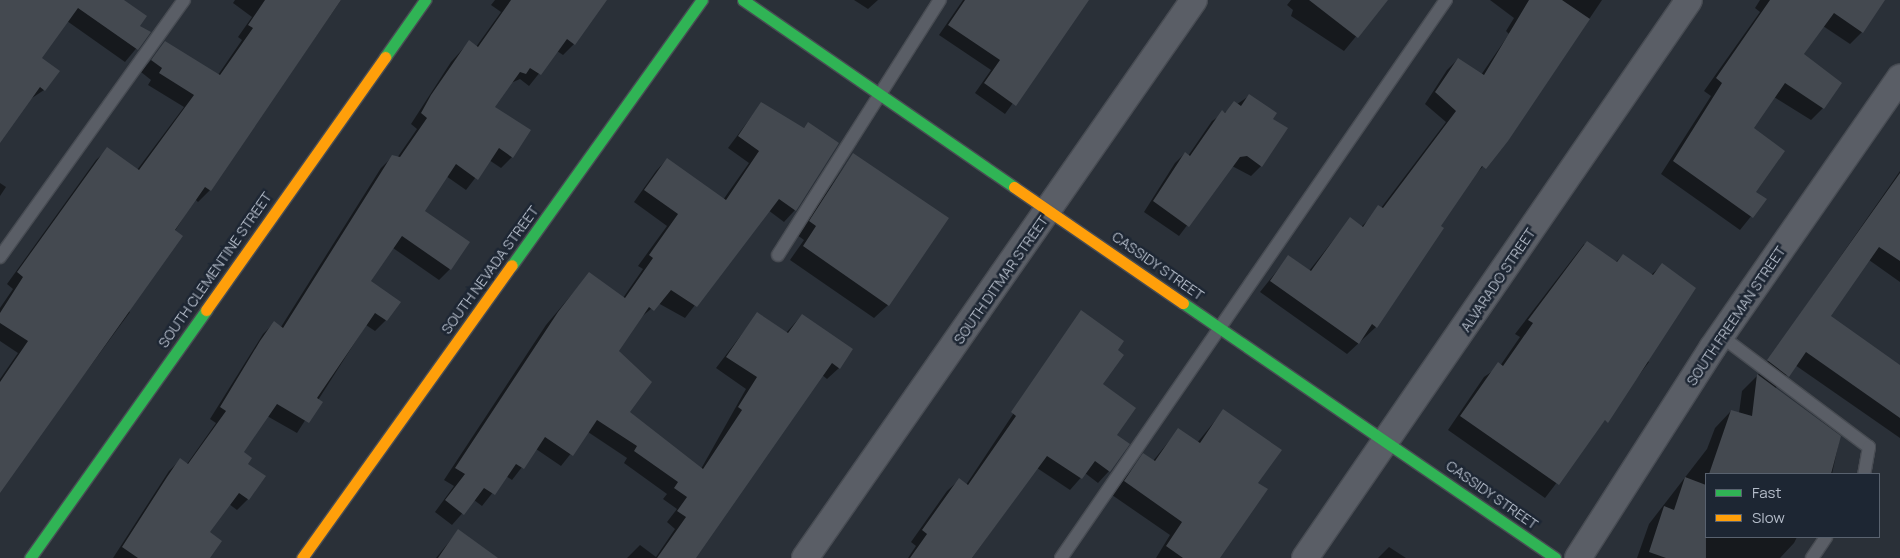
<!DOCTYPE html>
<style>
body{margin:0}
#map{position:relative;width:1900px;height:558px;overflow:hidden;background:#2a3038;font-family:Manrope,sans-serif}
div>[style]{position:absolute}
.shadow>*{inset:0;background:#0007}
.building>*{inset:0;background:#444950}
.roads{filter:drop-shadow(1px 0 #484c53) drop-shadow(-1px 0 #484c53) drop-shadow(0 1px #484c53) drop-shadow(0 -1px #484c53)}
.lane>*{height:12px;margin:-6px;padding:0 6px;transform-origin:6px;border-radius:6px;background:#5a5e66}
.street>*{height:26px;margin:-13px;padding:0 13px;transform-origin:13px;border-radius:13px;background:#5a5e66}
.fast>*{height:11px;margin:-5.5px;padding:0 5.5px;transform-origin:5.5px;border-radius:5.5px;background:#30b455}
.slow>*{height:11px;margin:-5.5px;padding:0 5.5px;transform-origin:5.5px;border-radius:5.5px;background:#ff9f0a}
span{translate:-50% -50%;white-space:nowrap;text-align:center;line-height:1.15;-webkit-text-stroke:5px #1d2633;paint-order:stroke}
.street-label{font-size:14px;color:#b4bcc9}
.legend{position:absolute;left:1705px;top:473px;width:175px;height:65px;box-sizing:border-box;background:#1d2633;border:1px solid #59626f;margin:0;padding:6px 9px;list-style:none;font-size:15px;color:#b4bcc9}
.legend li{display:flex;align-items:center;gap:10px;height:25px}
.legend b{width:25px;border:1px solid #59626f}
</style>
<div id="map">
<div class="shadow">
<i style="clip-path:polygon(0 0,122px 0,138px 26px,149px 33px,125px 62px,67px 21px,41px 58px,44px 90px,29px 100px,0 141px)"></i>
<i style="clip-path:polygon(235px 0,341px 0,210px 190px,198px 202px,195px 199px,126px 309px,130px 312px,0 489px,0 379px,18px 353px,0 341px,0 308px,13px 289px,7px 284px,96px 160px,108px 149px,137px 170px,184px 107px,148px 85px,151px 80px,141px 72px,165px 43px,218px 75px,242px 40px,238px 37px,252px 17px,233px 3px)"></i>
<i style="clip-path:polygon(495px 0,600px 0,574px 44px,563px 55px,557px 51px,529px 86px,520px 79px,511px 83px,494px 107px,512px 157px,501px 168px,489px 160px,466px 190px,446px 176px,423px 211px,450px 269px,439px 280px,393px 248px,370px 281px,386px 320px,375px 331px,366px 325px,297px 433px,267px 416px,242px 452px,248px 499px,237px 510px,229px 504px,209px 532px,209px 558px,113px 558px,169px 471px,180px 460px,187px 464px,216px 423px,210px 419px,263px 334px,274px 323px,281px 327px,381px 168px,392px 157px,397px 158px,417px 129px,411px 124px,451px 62px,469px 42px,476px 47px,501px 12px,491px 5px)"></i>
<i style="clip-path:polygon(854px 0,878px 0,868px 9px)"></i>
<i style="clip-path:polygon(963px 0,1087px 0,1005px 114px,975px 93px,991px 70px,939px 35px)"></i>
<i style="clip-path:polygon(1291px 0,1386px 0,1344px 51px,1291px 16px,1293px 10px,1287px 5px)"></i>
<i style="clip-path:polygon(1490px 0,1602px 0,1507px 141px,1472px 178px,1439px 226px,1376px 327px,1347px 354px,1260px 292px,1289px 256px,1309px 271px,1350px 219px,1361px 227px,1381px 208px,1446px 122px,1425px 104px,1447px 70px,1458px 59px,1481px 75px,1509px 34px,1506px 31px,1514px 18px)"></i>
<i style="clip-path:polygon(1760px 0,1872px 0,1862px 32px,1850px 44px,1823px 26px,1803px 55px,1823px 108px,1811px 120px,1774px 97px,1752px 129px,1754px 192px,1765px 199px,1740px 230px,1661px 174px,1711px 96px,1704px 91px,1760px 12px,1755px 8px)"></i>
<i style="clip-path:polygon(1249px 96px,1272px 119px,1261px 166px,1251px 176px,1232px 166px,1179px 236px,1144px 212px,1175px 163px,1185px 153px,1188px 156px,1212px 121px)"></i>
<i style="clip-path:polygon(761px 104px,803px 129px,808px 123px,795px 210px,784px 222px,768px 210px,685px 318px,658px 303px,639px 319px,617px 352px,629px 412px,701px 469px,746px 389px,716px 368px,758px 313px,786px 333px,802px 315px,852px 350px,839px 368px,827px 379px,822px 375px,695px 558px,627px 558px,640px 545px,656px 557px,675px 529px,667px 522px,677px 509px,663px 499px,667px 494px,624px 463px,627px 458px,588px 432px,561px 466px,536px 449px,512px 480px,506px 476px,482px 506px,474px 500px,452px 525px,435px 512px,454px 486px,444px 480px,546px 325px,589px 274px,623px 298px,643px 269px,638px 266px,667px 226px,634px 202px,656px 171px,667px 159px,723px 200px,749px 163px,728px 148px)"></i>
<i style="clip-path:polygon(853px 154px,888px 305px,874px 318px,790px 260px,804px 240px,797px 235px)"></i>
<i style="clip-path:polygon(1900px 171px,1900px 282px,1869px 260px,1829px 316px,1900px 366px,1900px 438px,1795px 365px,1775px 389px,1840px 437px,1832px 474px,1706px 474px,1706px 537px,1797px 537px,1794px 543px,1780px 558px,1637px 558px,1649px 524px,1707px 449px,1715px 428px,1731px 411px,1739px 413px,1742px 391px,1758px 375px)"></i>
<i style="clip-path:polygon(0 183px,6px 187px,0 196px)"></i>
<i style="clip-path:polygon(1584px 244px,1615px 263px,1623px 255px,1651px 275px,1662px 265px,1645px 359px,1649px 362px,1545px 498px,1448px 430px,1484px 377px,1500px 366px,1520px 337px,1515px 334px)"></i>
<i style="clip-path:polygon(1081px 312px,1116px 435px,1109px 471px,1098px 483px,1085px 473px,1070px 490px,1037px 468px,972px 558px,908px 558px,916px 546px,911px 542px,947px 491px,959px 480px,966px 485px)"></i>
<i style="clip-path:polygon(1223px 411px,1256px 483px,1218px 558px,1156px 558px,1170px 535px,1112px 495px,1143px 455px,1153px 461px,1178px 430px,1197px 443px)"></i>
<i style="clip-path:polygon(458px 531px,496px 558px,436px 558px)"></i>
<i style="clip-path:polygon(1389px 547px,1406px 558px,1378px 558px)"></i>
</div>
<div class="building">
<i style="clip-path:polygon(0 0,124px 0,147px 16px,140px 26px,151px 32px,138px 50px,78px 8px,42px 58px,60px 71px,45px 91px,40px 87px,0 143px)"></i>
<i style="clip-path:polygon(265px 0,341px 0,211px 191px,205px 187px,175px 230px,183px 236px,0 493px,0 382px,28px 341px,0 323px,0 313px,23px 277px,17px 272px,107px 147px,139px 170px,194px 95px,159px 73px,162px 68px,151px 60px,165px 41px,220px 75px,253px 28px,248px 25px)"></i>
<i style="clip-path:polygon(511px 0,607px 0,575px 45px,567px 39px,541px 75px,530px 68px,526px 74px,520px 72px,495px 107px,531px 130px,513px 158px,499px 148px,478px 180px,456px 164px,425px 211px,470px 242px,451px 270px,402px 236px,371px 281px,401px 302px,387px 321px,375px 313px,317px 398px,323px 402px,309px 423px,277px 404px,244px 452px,252px 458px,248px 464px,266px 476px,249px 500px,239px 493px,210px 532px,222px 541px,210px 558px,138px 558px,122px 547px,167px 477px,180px 458px,188px 464px,226px 411px,220px 407px,260px 341px,274px 321px,283px 328px,392px 155px,400px 157px,427px 118px,421px 113px,431px 95px,469px 40px,478px 47px)"></i>
<i style="clip-path:polygon(965px 0,1089px 0,1016px 106px,984px 83px,1000px 60px,948px 25px)"></i>
<i style="clip-path:polygon(1309px 0,1388px 0,1358px 38px)"></i>
<i style="clip-path:polygon(1529px 0,1562px 0,1590px 19px,1508px 141px,1486px 169px,1482px 166px,1441px 226px,1444px 228px,1377px 328px,1372px 324px,1359px 344px,1270px 281px,1288px 255px,1311px 271px,1350px 217px,1363px 227px,1378px 205px,1383px 208px,1456px 111px,1435px 92px,1458px 58px,1484px 75px)"></i>
<i style="clip-path:polygon(1770px 0,1885px 0,1863px 33px,1834px 13px,1804px 54px,1842px 83px,1824px 109px,1785px 83px,1754px 128px,1785px 151px,1756px 192px,1767px 199px,1753px 218px,1673px 161px,1722px 83px,1716px 78px)"></i>
<i style="clip-path:polygon(1249px 94px,1277px 113px,1273px 119px,1288px 128px,1262px 167px,1247px 156px,1240px 157px,1189px 227px,1153px 201px,1185px 152px,1190px 156px,1222px 110px,1225px 113px,1234px 101px,1241px 106px)"></i>
<i style="clip-path:polygon(761px 102px,804px 128px,808px 122px,839px 143px,796px 211px,779px 199px,697px 307px,671px 290px,654px 311px,649px 307px,619px 351px,652px 382px,630px 412px,703px 469px,742px 410px,738px 407px,757px 377px,726px 357px,757px 312px,788px 333px,802px 314px,853px 349px,840px 369px,832px 363px,696px 558px,657px 558px,686px 517px,677px 511px,687px 497px,674px 488px,678px 482px,634px 451px,637px 446px,597px 420px,573px 456px,545px 437px,524px 469px,516px 464px,495px 495px,484px 488px,464px 515px,445px 500px,465px 474px,455px 468px,558px 312px,589px 272px,625px 298px,653px 258px,649px 255px,678px 214px,644px 190px,667px 158px,726px 200px,759px 151px,738px 136px)"></i>
<i style="clip-path:polygon(853px 153px,949px 218px,889px 306px,803px 246px,816px 226px,809px 221px)"></i>
<i style="clip-path:polygon(1900px 173px,1900px 261px,1879px 247px,1831px 316px,1900px 365px,1900px 418px,1806px 352px,1789px 377px,1767px 360px)"></i>
<i style="clip-path:polygon(1587px 241px,1617px 262px,1623px 254px,1653px 275px,1662px 263px,1696px 288px,1608px 423px,1605px 420px,1559px 485px,1460px 416px,1498px 362px,1503px 366px,1533px 323px,1528px 320px)"></i>
<i style="clip-path:polygon(1081px 310px,1124px 341px,1118px 350px,1124px 355px,1103px 384px,1136px 408px,1117px 435px,1130px 444px,1110px 472px,1095px 461px,1082px 479px,1047px 456px,972px 558px,910px 558px,927px 534px,922px 530px,959px 478px,968px 485px,1016px 416px,1011px 412px)"></i>
<i style="clip-path:polygon(1757px 374px,1841px 436px,1831px 474px,1709px 474px,1731px 410px,1752px 416px)"></i>
<i style="clip-path:polygon(1223px 409px,1282px 450px,1258px 483px,1268px 489px,1220px 558px,1183px 558px,1166px 546px,1182px 522px,1124px 481px,1143px 453px,1155px 461px,1178px 428px,1200px 443px)"></i>
<i style="clip-path:polygon(1685px 477px,1706px 485px,1706px 558px,1666px 558px,1649px 552px,1664px 506px,1674px 510px)"></i>
<i style="clip-path:polygon(458px 529px,498px 558px,438px 558px)"></i>
</div>
<div class="roads">
<div class="lane">
<i style="left:778px;top:255px;width:302px;rotate:-57.6deg"></i>
<i style="left:0;top:257px;width:316px;rotate:-54.4deg"></i>
<i style="left:1721px;top:336px;width:185px;rotate:36.9deg"></i>
<i style="left:1869px;top:447px;width:27px;rotate:100deg"></i>
<i style="left:1061px;top:558px;width:678px;rotate:-55.4deg"></i>
<i style="left:1812px;top:558px;width:25px;rotate:-56deg"></i>
</div>
<div class="street">
<i style="left:805px;top:558px;width:680px;rotate:-55.12deg"></i>
<i style="left:1305px;top:558px;width:677px;rotate:-55.47deg"></i>
<i style="left:1578px;top:558px;width:250px;rotate:-57.4deg"></i>
<i style="left:1713px;top:347px;width:328px;rotate:-55.2deg"></i>
</div>
<div class="fast">
<i style="left:743px;top:0;width:329px;rotate:34.6deg"></i>
<i style="left:385px;top:57px;width:70px;rotate:-54.9deg"></i>
<i style="left:512px;top:265px;width:326px;rotate:-54.4deg"></i>
<i style="left:1183px;top:303px;width:451px;rotate:34.4deg"></i>
<i style="left:30px;top:558px;width:304px;rotate:-54.6deg"></i>
</div>
<div class="slow">
<i style="left:1014px;top:187px;width:205px;rotate:34.5deg"></i>
<i style="left:206px;top:310px;width:310px;rotate:-54.7deg"></i>
<i style="left:302px;top:558px;width:360px;rotate:-54.4deg"></i>
</div>
</div>
<div class="street-label">
<span style="left:1158px;top:266px;rotate:35deg">CASSIDY STREET</span>
<span style="left:215px;top:270px;rotate:-55deg">SOUTH CLEMENTINE STREET</span>
<span style="left:490px;top:270px;rotate:-54deg">SOUTH NEVADA STREET</span>
<span style="left:1001px;top:280px;rotate:-55deg">SOUTH DITMAR STREET</span>
<span style="left:1498px;top:280px;rotate:-56deg">ALVARADO STREET</span>
<span style="left:1736px;top:316px;rotate:-56deg">SOUTH FREEMAN STREET</span>
<span style="left:1492px;top:495px;rotate:35deg">CASSIDY STREET</span>
</div>
<ul class="legend">
<li><b style="height:6px;background:#30b455"></b>Fast</li>
<li><b style="height:6px;background:#ff9f0a"></b>Slow</li>
</ul>
</div>
